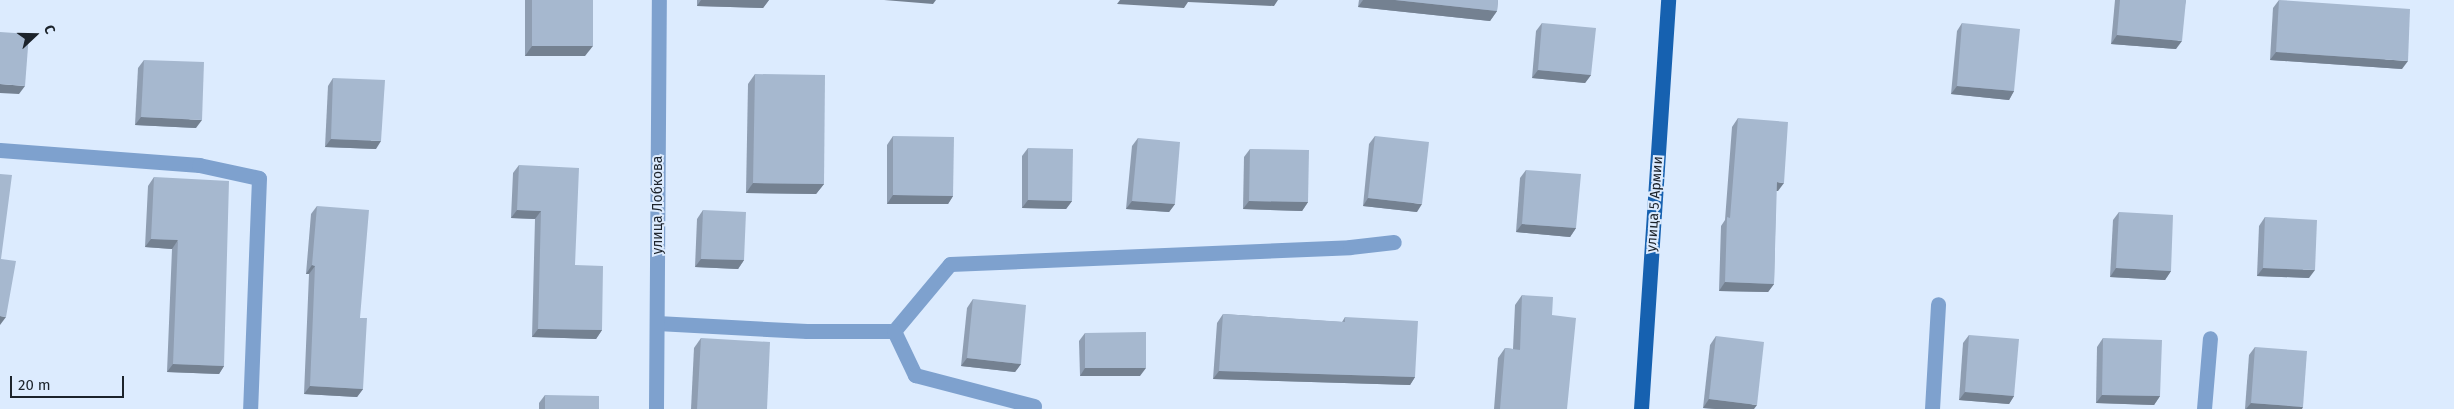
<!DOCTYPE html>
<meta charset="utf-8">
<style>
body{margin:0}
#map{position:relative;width:2454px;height:409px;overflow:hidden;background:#dcebfe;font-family:"Fira Sans",sans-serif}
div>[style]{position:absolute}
.minor>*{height:15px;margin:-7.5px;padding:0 7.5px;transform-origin:7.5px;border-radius:7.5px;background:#7ea1ce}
.major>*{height:15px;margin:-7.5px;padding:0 7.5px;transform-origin:7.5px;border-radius:7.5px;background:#1661b0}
.wall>*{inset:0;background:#8f9eb2}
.shaded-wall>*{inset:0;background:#748191}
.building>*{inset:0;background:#a6b8cf}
span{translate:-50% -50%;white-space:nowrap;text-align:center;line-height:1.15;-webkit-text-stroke:4px #dcebfe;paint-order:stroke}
.street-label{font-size:14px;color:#1c232b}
.north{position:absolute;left:10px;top:10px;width:50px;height:50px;-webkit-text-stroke:4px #dcebfe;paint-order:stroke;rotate:69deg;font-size:14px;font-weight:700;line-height:20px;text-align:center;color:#1c232b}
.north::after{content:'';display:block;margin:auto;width:18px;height:22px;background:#1c232b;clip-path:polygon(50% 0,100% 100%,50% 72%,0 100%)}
.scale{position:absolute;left:10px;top:376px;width:114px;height:22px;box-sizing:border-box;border:2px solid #1c232b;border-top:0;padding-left:6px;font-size:15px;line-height:18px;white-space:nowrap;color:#1c232b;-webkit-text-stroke:4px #dcebfe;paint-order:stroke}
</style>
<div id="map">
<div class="minor">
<i style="left:0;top:150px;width:200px;rotate:4.3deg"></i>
<i style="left:199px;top:165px;width:61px;rotate:12.2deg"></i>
<i style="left:259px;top:178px;width:231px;rotate:92.2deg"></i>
<i style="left:657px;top:323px;width:150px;rotate:3.1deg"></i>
<i style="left:807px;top:331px;width:87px"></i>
<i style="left:894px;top:331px;width:87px;rotate:-50.1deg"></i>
<i style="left:950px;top:264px;width:400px;rotate:-2.4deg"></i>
<i style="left:1350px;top:247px;width:44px;rotate:-6.5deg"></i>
<i style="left:894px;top:331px;width:49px;rotate:64.5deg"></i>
<i style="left:915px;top:375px;width:123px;rotate:14.6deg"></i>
<i style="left:656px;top:409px;width:409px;rotate:-89.6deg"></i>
<i style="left:1932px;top:409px;width:105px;rotate:-86.7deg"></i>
<i style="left:2204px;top:409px;width:71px;rotate:-85.2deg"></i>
</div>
<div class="major">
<i style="left:1641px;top:409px;width:410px;rotate:-86.2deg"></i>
</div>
<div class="wall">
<i style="clip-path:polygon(525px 0,593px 0,585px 56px,525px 56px)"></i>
<i style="clip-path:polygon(697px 0,769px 0,763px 8px,697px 6px)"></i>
<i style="clip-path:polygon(1359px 0,1498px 0,1497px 11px,1490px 21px,1358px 7px)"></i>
<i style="clip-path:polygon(2115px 0,2186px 0,2176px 49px,2111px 44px)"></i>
<i style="clip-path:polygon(2279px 0,2402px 69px,2270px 60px,2273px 8px)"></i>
<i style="clip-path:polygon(1542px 23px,1591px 75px,1585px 83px,1532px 78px,1536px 31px)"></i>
<i style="clip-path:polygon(1962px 23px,2014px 91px,2009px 100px,1951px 94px,1957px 31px)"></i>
<i style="clip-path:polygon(144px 60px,196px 128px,135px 125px,138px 68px)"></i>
<i style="clip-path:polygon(755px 74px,824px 184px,816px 194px,746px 193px,748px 84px)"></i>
<i style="clip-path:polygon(333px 78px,376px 149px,325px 147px,328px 86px)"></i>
<i style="clip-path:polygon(1738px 118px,1778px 191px,1776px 191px,1774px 284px,1768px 292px,1719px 291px,1721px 226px,1725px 220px,1732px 127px)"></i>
<i style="clip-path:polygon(893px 136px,953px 196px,948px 204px,887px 204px,887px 145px)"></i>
<i style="clip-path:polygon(1375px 136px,1417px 212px,1363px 206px,1369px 144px)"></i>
<i style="clip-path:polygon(1138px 138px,1175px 204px,1169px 212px,1126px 209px,1132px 146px)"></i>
<i style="clip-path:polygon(1028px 148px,1072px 201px,1066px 209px,1022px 208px,1022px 156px)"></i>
<i style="clip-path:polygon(1250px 149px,1308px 202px,1302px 211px,1243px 209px,1244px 157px)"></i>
<i style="clip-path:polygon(519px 165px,575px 265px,602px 330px,596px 339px,532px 337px,535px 219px,511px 218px,513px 173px)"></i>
<i style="clip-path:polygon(1526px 170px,1576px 228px,1570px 237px,1516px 232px,1520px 178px)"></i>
<i style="clip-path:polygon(154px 177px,224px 366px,219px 374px,167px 372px,172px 249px,145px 247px,148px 186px)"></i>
<i style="clip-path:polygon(317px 206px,360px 318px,363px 389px,357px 397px,304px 394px,309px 274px,306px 274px,311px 214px)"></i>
<i style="clip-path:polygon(703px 210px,744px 260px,738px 269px,695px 267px,697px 219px)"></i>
<i style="clip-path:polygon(2119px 212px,2171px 271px,2165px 280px,2110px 277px,2113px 220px)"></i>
<i style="clip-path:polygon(2265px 217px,2309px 278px,2257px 276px,2259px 226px)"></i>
<i style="clip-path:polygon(1522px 295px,1552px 315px,1567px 409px,1494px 409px,1498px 358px,1505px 348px,1513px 349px,1515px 305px)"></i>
<i style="clip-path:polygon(973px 299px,1021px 364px,1015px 372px,961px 366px,967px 308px)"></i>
<i style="clip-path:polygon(1223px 314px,1342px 322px,1345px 317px,1415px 377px,1410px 385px,1213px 379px,1217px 323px)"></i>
<i style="clip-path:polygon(1085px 333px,1140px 376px,1080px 376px,1079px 341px)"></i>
<i style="clip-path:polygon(1969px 335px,2014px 396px,2009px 404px,1959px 400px,1963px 343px)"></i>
<i style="clip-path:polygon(1716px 336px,1754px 409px,1716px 409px,1703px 408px,1710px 345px)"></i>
<i style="clip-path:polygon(701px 338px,767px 409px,691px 409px,694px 348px)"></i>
<i style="clip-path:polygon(2103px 338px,2160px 396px,2154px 405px,2096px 403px,2097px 347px)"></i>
<i style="clip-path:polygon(2255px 347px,2302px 409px,2245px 409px,2249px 355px)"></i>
<i style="clip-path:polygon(545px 395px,599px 409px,539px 409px,539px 403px)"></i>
</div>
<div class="shaded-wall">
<i style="clip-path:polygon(701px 0,769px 0,763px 8px,697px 6px)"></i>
<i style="clip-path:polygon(884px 0,936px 0,933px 4px)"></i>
<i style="clip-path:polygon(1120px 0,1278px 0,1274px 6px,1188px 2px,1184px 8px,1117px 4px)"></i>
<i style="clip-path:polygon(1363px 0,1395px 0,1497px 11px,1490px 21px,1358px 7px)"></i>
<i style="clip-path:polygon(2117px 35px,2182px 41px,2176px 49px,2111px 44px)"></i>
<i style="clip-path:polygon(532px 46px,593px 46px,585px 56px,525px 56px)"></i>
<i style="clip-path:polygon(2276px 52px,2408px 61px,2402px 69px,2270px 60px)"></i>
<i style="clip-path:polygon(1538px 70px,1591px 75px,1585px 83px,1532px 78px)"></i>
<i style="clip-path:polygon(0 84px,25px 86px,19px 94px,0 93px)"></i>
<i style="clip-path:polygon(1957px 86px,2014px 91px,2009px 100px,1951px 94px)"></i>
<i style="clip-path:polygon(141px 117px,202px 120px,196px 128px,135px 125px)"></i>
<i style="clip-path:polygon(331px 139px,381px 141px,376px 149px,325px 147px)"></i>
<i style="clip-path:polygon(1777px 182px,1784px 183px,1778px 191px,1771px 191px)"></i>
<i style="clip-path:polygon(753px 183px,824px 184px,816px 194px,746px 193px)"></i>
<i style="clip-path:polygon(893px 195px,953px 196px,948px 204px,887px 204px)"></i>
<i style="clip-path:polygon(1368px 198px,1422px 204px,1417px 212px,1363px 206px)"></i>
<i style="clip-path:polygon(1028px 200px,1072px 201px,1066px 209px,1022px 208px)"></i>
<i style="clip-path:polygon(1132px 201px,1175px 204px,1169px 212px,1126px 209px)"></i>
<i style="clip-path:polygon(1249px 201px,1308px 202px,1302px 211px,1243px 209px)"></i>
<i style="clip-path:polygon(517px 210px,541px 211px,535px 219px,511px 218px)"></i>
<i style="clip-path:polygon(1522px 224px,1576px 228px,1570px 237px,1516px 232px)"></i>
<i style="clip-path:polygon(151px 239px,178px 240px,172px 249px,145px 247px)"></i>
<i style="clip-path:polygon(701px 259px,744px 260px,738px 269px,695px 267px)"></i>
<i style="clip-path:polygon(312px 265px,315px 266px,309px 274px,306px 274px)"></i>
<i style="clip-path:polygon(2116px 268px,2171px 271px,2165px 280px,2110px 277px)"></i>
<i style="clip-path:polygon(2263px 268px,2315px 270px,2309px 278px,2257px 276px)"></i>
<i style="clip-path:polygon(1725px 282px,1774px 284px,1768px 292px,1719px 291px)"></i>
<i style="clip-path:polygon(0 316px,6px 317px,0 325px)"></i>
<i style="clip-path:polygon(538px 329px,602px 330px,596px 339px,532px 337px)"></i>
<i style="clip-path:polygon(967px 358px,1021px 364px,1015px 372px,961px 366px)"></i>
<i style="clip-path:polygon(173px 364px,224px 366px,219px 374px,167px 372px)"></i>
<i style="clip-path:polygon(1085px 368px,1146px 368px,1140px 376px,1080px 376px)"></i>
<i style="clip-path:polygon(1219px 371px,1415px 377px,1410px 385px,1213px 379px)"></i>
<i style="clip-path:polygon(310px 386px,363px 389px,357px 397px,304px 394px)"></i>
<i style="clip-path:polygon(1965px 392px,2014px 396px,2009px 404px,1959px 400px)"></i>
<i style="clip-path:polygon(2102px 395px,2160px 396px,2154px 405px,2096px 403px)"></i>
<i style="clip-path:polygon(1709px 399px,1757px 405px,1754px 409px,1716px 409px,1703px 408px)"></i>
<i style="clip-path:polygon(2251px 403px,2303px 407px,2302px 409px,2246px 409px)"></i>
</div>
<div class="building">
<i style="clip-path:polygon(532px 0,593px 0,593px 46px,532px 46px)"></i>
<i style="clip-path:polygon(1395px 0,1498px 0,1497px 11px)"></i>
<i style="clip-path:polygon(2120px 0,2186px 0,2182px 41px,2117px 35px)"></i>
<i style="clip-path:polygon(2279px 0,2410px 9px,2408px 61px,2276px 52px)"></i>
<i style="clip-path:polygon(1542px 23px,1596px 28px,1591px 75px,1538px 70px)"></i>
<i style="clip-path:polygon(1962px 23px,2020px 29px,2014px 91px,1957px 86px)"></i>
<i style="clip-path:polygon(0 32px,29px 34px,25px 86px,0 84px)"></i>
<i style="clip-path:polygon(144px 60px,204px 62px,202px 120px,141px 117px)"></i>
<i style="clip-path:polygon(755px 74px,825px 75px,824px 184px,753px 183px)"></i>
<i style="clip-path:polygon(333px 78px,385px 80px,381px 141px,331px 139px)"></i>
<i style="clip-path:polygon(1738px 118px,1788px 122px,1784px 183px,1777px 182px,1774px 284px,1725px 282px,1727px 217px,1730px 218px)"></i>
<i style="clip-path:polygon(893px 136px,954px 137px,953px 196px,893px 195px)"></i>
<i style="clip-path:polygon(1375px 136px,1429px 142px,1422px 204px,1368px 198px)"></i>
<i style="clip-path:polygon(1138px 138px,1180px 142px,1175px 204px,1132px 201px)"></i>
<i style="clip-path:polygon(1028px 148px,1073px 149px,1072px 201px,1028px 200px)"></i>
<i style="clip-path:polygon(1250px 149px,1309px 150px,1308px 202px,1249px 201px)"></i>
<i style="clip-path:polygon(519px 165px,579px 168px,575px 265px,603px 266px,602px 330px,538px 329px,541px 211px,517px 210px)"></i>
<i style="clip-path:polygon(1526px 170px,1581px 174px,1576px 228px,1522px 224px)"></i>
<i style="clip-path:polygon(0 174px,12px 175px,1px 259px,16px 261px,6px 317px,0 316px)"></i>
<i style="clip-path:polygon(154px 177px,229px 181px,224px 366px,173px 364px,178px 240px,151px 239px)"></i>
<i style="clip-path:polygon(317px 206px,369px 210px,360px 318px,367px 318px,363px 389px,310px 386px,315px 266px,312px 265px)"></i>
<i style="clip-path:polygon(703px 210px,746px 212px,744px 260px,701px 259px)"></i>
<i style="clip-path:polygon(2119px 212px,2173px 215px,2171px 271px,2116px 268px)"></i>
<i style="clip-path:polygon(2265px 217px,2317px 220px,2315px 270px,2263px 268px)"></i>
<i style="clip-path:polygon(1522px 295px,1553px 297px,1552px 315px,1576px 318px,1567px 409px,1500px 409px,1505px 348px,1520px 350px)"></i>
<i style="clip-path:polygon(973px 299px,1026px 305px,1021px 364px,967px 358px)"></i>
<i style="clip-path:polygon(1223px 314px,1345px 322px,1345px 317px,1418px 321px,1415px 377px,1219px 371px)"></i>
<i style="clip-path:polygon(1146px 332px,1146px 368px,1085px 368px,1085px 333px)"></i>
<i style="clip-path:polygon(1969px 335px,2019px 339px,2014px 396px,1965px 392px)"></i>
<i style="clip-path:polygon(1716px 336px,1764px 342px,1757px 405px,1709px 399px)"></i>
<i style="clip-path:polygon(701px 338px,770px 342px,767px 409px,697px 409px)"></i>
<i style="clip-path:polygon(2103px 338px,2162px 340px,2160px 396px,2102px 395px)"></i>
<i style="clip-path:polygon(2255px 347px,2307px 351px,2303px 407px,2251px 403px)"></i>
<i style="clip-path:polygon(545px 395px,599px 396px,599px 409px,545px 409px)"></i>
</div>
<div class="street-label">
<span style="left:1655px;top:204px;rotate:-86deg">улица 5 Армии</span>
<span style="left:658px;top:205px;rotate:-90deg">улица Лобкова</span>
</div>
<div class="north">С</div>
<div class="scale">20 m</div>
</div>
